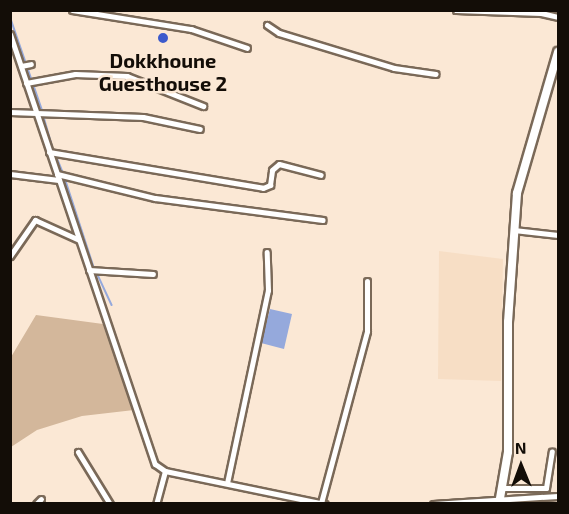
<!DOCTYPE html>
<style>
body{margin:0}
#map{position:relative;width:569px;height:514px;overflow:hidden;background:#fbe8d5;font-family:"Exo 2",sans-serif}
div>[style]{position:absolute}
.built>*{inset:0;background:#f7dec5}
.green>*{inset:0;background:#d3b79b}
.water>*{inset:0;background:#95a9dc}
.stream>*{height:1.5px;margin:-0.75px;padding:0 0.75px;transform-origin:0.75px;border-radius:0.75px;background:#95a9dc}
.roads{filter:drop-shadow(2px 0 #7a6958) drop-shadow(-2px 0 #7a6958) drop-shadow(0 2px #7a6958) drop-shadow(0 -2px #7a6958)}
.street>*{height:5px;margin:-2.5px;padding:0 2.5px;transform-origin:2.5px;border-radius:2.5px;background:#fff}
.secondary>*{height:8px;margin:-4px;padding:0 4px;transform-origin:4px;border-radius:4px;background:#fff}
.dots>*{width:16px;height:16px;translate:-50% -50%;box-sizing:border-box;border:3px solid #fbe8d5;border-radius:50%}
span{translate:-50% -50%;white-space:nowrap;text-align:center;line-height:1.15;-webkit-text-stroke:5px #fbe8d5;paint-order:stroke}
.poi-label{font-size:20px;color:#130d07;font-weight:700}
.frame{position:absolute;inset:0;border:12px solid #130d07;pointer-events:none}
.north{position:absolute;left:491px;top:436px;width:60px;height:60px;-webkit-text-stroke:4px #fbe8d5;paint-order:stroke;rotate:359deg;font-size:16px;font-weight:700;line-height:24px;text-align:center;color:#130d07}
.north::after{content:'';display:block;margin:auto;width:21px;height:27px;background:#130d07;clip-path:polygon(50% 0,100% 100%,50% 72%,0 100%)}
</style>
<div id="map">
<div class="built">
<i style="clip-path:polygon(439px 251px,503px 259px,501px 381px,438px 379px)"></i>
</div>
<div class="green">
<i style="clip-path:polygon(36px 315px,103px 324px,134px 410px,82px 416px,37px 430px,11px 447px,11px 357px)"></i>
</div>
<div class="water">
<i style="clip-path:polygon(270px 309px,292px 314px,284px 349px,261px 343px)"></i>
</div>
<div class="stream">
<i style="left:10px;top:16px;width:102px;rotate:71deg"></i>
<i style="left:44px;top:117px;width:35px;rotate:74deg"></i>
<i style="left:56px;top:155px;width:18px;rotate:68deg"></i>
<i style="left:66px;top:181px;width:90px;rotate:72deg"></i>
<i style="left:98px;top:275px;width:33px;rotate:65deg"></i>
</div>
<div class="roads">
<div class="street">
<i style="left:72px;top:10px;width:121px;rotate:9.1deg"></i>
<i style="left:191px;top:29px;width:59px;rotate:18.7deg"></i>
<i style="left:456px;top:10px;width:85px;rotate:2deg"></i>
<i style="left:541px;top:13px;width:17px;rotate:13deg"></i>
<i style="left:267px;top:25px;width:14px;rotate:34deg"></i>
<i style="left:279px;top:33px;width:120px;rotate:16.9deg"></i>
<i style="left:394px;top:68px;width:42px;rotate:8.1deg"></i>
<i style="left:10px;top:34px;width:454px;rotate:71.4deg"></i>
<i style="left:155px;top:464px;width:12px;rotate:35deg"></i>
<i style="left:165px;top:471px;width:34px;rotate:105deg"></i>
<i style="left:21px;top:66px;width:10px;rotate:-11deg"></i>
<i style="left:26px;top:83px;width:50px;rotate:-10.4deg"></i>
<i style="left:75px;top:74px;width:52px;rotate:2.2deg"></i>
<i style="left:127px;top:76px;width:82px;rotate:21.5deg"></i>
<i style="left:10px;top:112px;width:133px;rotate:2.2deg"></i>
<i style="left:143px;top:117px;width:58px;rotate:11.9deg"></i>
<i style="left:49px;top:152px;width:217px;rotate:9.5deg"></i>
<i style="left:263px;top:188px;width:8px;rotate:-23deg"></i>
<i style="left:270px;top:185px;width:15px;rotate:-82deg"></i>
<i style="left:272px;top:170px;width:9px;rotate:-41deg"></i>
<i style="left:279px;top:164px;width:43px;rotate:14.7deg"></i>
<i style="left:10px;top:174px;width:49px;rotate:7deg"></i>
<i style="left:57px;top:174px;width:101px;rotate:13.8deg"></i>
<i style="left:155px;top:198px;width:169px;rotate:7.5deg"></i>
<i style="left:514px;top:230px;width:44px;rotate:6.5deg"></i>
<i style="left:10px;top:256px;width:44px;rotate:-55.2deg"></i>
<i style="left:35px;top:220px;width:48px;rotate:24.4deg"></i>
<i style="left:89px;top:270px;width:64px;rotate:3.6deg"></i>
<i style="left:78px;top:452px;width:61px;rotate:58.4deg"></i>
<i style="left:165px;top:471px;width:163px;rotate:11.7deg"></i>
<i style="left:227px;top:483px;width:197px;rotate:-78deg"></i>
<i style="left:268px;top:290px;width:38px;rotate:-92deg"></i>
<i style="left:501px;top:488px;width:45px"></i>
<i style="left:546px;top:488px;width:37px;rotate:-81deg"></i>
<i style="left:321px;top:503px;width:178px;rotate:-75deg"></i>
<i style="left:367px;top:331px;width:50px;rotate:-90deg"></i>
<i style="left:36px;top:504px;width:7px;rotate:-45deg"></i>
<i style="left:433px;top:504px;width:125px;rotate:-3.7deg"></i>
</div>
<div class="secondary">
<i style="left:499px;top:504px;width:53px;rotate:-80.2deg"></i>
<i style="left:508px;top:452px;width:130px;rotate:-90deg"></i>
<i style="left:508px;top:322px;width:129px;rotate:-86deg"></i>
<i style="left:517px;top:193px;width:147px;rotate:-73.8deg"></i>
</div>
</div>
<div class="dots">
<i style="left:163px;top:38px;background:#3c5acc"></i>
</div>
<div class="poi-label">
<span style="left:163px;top:72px">Dokkhoune<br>Guesthouse 2</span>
</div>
<div class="frame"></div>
<div class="north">N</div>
</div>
